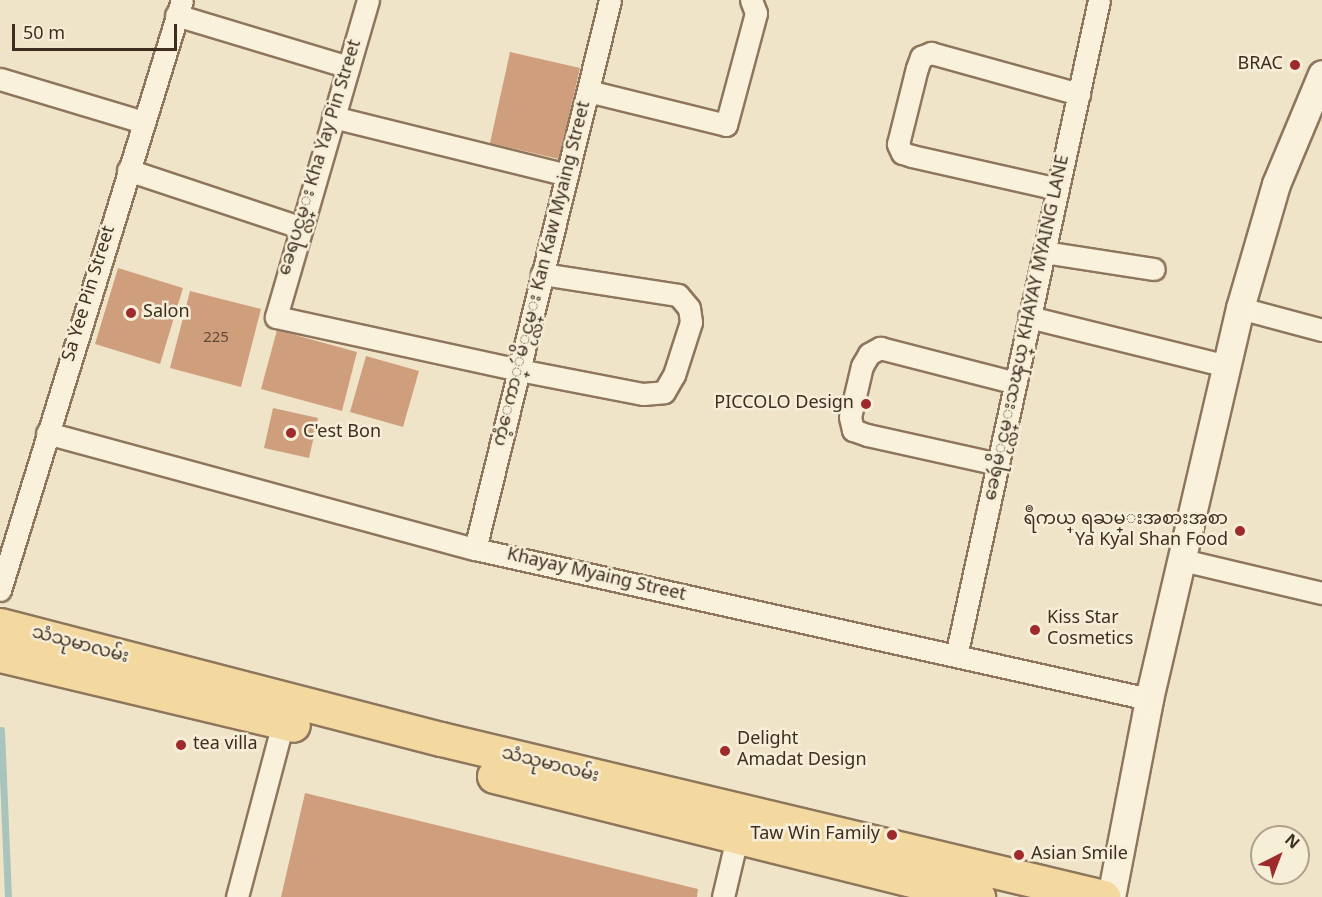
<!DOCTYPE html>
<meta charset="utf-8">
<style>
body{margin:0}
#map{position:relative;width:1322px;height:897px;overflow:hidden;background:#f0e4c8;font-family:Georgia,"Noto Sans Myanmar",serif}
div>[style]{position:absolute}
.stream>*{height:7px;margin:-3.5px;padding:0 3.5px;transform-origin:3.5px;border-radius:3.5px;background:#a9c4bc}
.building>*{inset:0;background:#cf9f7d}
.roads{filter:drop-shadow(2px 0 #8d765c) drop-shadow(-2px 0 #8d765c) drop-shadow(0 2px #8d765c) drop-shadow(0 -2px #8d765c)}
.minor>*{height:21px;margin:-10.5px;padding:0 10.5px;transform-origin:10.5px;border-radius:10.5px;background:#faf1dc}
.tertiary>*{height:27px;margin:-13.5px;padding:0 13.5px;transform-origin:13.5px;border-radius:13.5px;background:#faf1dc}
.primary>*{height:33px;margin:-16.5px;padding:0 16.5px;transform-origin:16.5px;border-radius:16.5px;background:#f3d9a0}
.dots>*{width:16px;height:16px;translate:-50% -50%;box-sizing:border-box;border:3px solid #f7eed8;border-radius:50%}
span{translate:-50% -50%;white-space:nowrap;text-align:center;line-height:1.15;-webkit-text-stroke:5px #f7eed8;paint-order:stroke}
.number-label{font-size:15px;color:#624a37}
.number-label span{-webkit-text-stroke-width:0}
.poi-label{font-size:18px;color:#3d2e20}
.right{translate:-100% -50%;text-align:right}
.left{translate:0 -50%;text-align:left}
.street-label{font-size:18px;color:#3d2e20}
.north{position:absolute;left:1250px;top:825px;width:60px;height:60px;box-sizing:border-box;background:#f7eed8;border:2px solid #ada18e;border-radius:50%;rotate:42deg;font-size:16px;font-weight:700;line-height:24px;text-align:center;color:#3d2e20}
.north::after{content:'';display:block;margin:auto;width:21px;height:27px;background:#9e2a2b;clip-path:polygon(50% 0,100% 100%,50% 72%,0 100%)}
.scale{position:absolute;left:12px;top:24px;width:165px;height:27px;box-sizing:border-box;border:3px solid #3d2e20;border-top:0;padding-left:8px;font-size:18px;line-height:21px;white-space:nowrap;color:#3d2e20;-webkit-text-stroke:4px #f7eed8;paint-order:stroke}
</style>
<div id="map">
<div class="stream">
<i style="left:1px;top:730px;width:167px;rotate:87.6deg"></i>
</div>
<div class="building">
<i style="clip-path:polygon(510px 52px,580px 68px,559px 159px,490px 143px)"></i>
<i style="clip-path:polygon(118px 268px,183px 288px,160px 364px,95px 344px)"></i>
<i style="clip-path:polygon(190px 291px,261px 309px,241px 387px,170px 368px)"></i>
<i style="clip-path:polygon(277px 330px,357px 352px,342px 411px,261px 389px)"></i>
<i style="clip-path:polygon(366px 356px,419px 371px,403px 427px,350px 412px)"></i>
<i style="clip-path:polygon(273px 408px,318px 418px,309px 458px,264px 448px)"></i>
<i style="clip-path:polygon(305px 793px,698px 889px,697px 897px,281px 897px)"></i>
</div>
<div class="roads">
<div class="minor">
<i style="left:368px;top:0;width:330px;rotate:106.2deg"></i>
<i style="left:276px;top:317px;width:249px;rotate:12.3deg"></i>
<i style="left:519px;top:370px;width:126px;rotate:11deg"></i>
<i style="left:643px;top:394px;width:21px;rotate:-5deg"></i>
<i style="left:664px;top:392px;width:20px;rotate:-60deg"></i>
<i style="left:674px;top:375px;width:56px;rotate:-72.2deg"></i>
<i style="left:691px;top:322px;width:14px;rotate:-98deg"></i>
<i style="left:689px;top:308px;width:17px;rotate:-130deg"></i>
<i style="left:678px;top:295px;width:138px;rotate:-171.2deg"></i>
<i style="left:176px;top:15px;width:180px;rotate:16.8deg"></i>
<i style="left:0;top:79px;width:149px;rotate:16.7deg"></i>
<i style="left:588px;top:91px;width:142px;rotate:13.8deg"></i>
<i style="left:726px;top:125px;width:116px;rotate:-75deg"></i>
<i style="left:756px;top:13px;width:14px;rotate:-111deg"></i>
<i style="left:333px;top:117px;width:241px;rotate:13.9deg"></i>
<i style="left:128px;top:170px;width:180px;rotate:18.4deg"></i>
<i style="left:1058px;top:189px;width:150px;rotate:-167.3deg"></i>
<i style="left:912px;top:156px;width:10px;rotate:-163deg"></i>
<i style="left:902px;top:153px;width:10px;rotate:-114deg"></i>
<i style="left:898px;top:144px;width:78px;rotate:-76deg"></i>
<i style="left:917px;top:68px;width:12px;rotate:-70deg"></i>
<i style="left:921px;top:57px;width:11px;rotate:-22deg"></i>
<i style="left:931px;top:53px;width:154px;rotate:15.5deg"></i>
<i style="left:1044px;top:252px;width:111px;rotate:8.8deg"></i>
<i style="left:1240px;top:308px;width:85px;rotate:15deg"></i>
<i style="left:1029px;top:317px;width:204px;rotate:13.9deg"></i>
<i style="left:47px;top:433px;width:443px;rotate:15.2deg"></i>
<i style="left:475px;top:549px;width:690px;rotate:12.55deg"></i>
<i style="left:998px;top:464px;width:134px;rotate:-167.5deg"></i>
<i style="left:867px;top:435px;width:15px;rotate:-160deg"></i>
<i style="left:853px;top:430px;width:13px;rotate:-103deg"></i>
<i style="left:850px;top:417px;width:52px;rotate:-76.8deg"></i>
<i style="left:862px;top:366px;width:14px;rotate:-60deg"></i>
<i style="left:869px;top:354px;width:13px;rotate:-29deg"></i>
<i style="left:880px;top:348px;width:140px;rotate:14.4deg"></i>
<i style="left:475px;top:549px;width:565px;rotate:-76.18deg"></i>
<i style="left:1182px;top:560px;width:144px;rotate:13.3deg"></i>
<i style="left:0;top:590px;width:617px;rotate:-72.86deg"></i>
<i style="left:956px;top:656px;width:671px;rotate:-77.7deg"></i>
<i style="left:237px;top:897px;width:191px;rotate:-75.2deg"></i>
<i style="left:723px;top:897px;width:74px;rotate:-76.7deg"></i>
</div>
<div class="tertiary">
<i style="left:1111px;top:897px;width:202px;rotate:-79.1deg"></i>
<i style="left:1149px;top:699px;width:401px;rotate:-76.9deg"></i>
<i style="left:1240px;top:308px;width:129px;rotate:-73.8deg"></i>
<i style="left:1276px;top:184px;width:119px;rotate:-67.3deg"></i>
</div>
<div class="primary">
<i style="left:0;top:625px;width:455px;rotate:14.5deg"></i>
<i style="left:441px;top:739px;width:681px;rotate:13.42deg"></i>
<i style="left:0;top:655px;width:301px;rotate:13.4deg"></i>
<i style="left:494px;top:776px;width:499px;rotate:14deg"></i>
</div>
</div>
<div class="dots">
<i style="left:1295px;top:65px;background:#9e2a2b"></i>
<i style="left:131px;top:313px;background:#9e2a2b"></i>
<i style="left:866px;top:404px;background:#9e2a2b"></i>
<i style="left:291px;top:433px;background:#9e2a2b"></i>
<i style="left:1240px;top:531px;background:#9e2a2b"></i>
<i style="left:1035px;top:630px;background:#9e2a2b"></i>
<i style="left:181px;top:745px;background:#9e2a2b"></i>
<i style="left:725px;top:751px;background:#9e2a2b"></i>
<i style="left:892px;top:835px;background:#9e2a2b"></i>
<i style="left:1019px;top:855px;background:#9e2a2b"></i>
</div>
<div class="number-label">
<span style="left:216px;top:339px">225</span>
</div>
<div class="poi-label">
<span class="right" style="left:1283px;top:65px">BRAC</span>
<span class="left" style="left:143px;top:313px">Salon</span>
<span class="right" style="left:854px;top:404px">PICCOLO Design</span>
<span class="left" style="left:303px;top:433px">C'est Bon</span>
<span class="right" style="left:1228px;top:531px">ရဳကယ္ ရႀမ္းအစားအစာ<br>Ya Kyal Shan Food</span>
<span class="left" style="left:1047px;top:630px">Kiss Star<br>Cosmetics</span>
<span class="left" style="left:737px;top:751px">Delight<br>Amadat Design</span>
<span class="left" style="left:193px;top:745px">tea villa</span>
<span class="right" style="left:880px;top:835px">Taw Win Family</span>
<span class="left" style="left:1031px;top:855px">Asian Smile</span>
</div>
<div class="street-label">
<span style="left:321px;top:158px;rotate:-73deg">ခေရပင္လမ္း Kha Yay Pin Street</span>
<span style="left:543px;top:274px;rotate:-76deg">ကံ့ေကာ္ဴမိႂင္လမ္း Kan Kaw Myaing Street</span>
<span style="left:90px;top:294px;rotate:-73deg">Sa Yee Pin Street</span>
<span style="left:1028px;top:328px;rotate:-78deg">ခေရဴမိႂင္လမ္းသၾယ္ KHAYAY MYAING LANE</span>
<span style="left:596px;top:576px;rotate:13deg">Khayay Myaing Street</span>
<span style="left:80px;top:646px;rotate:15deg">သံသုမာလမ်း</span>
<span style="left:550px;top:766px;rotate:14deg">သံသုမာလမ်း</span>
</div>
<div class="north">N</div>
<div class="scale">50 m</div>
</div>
